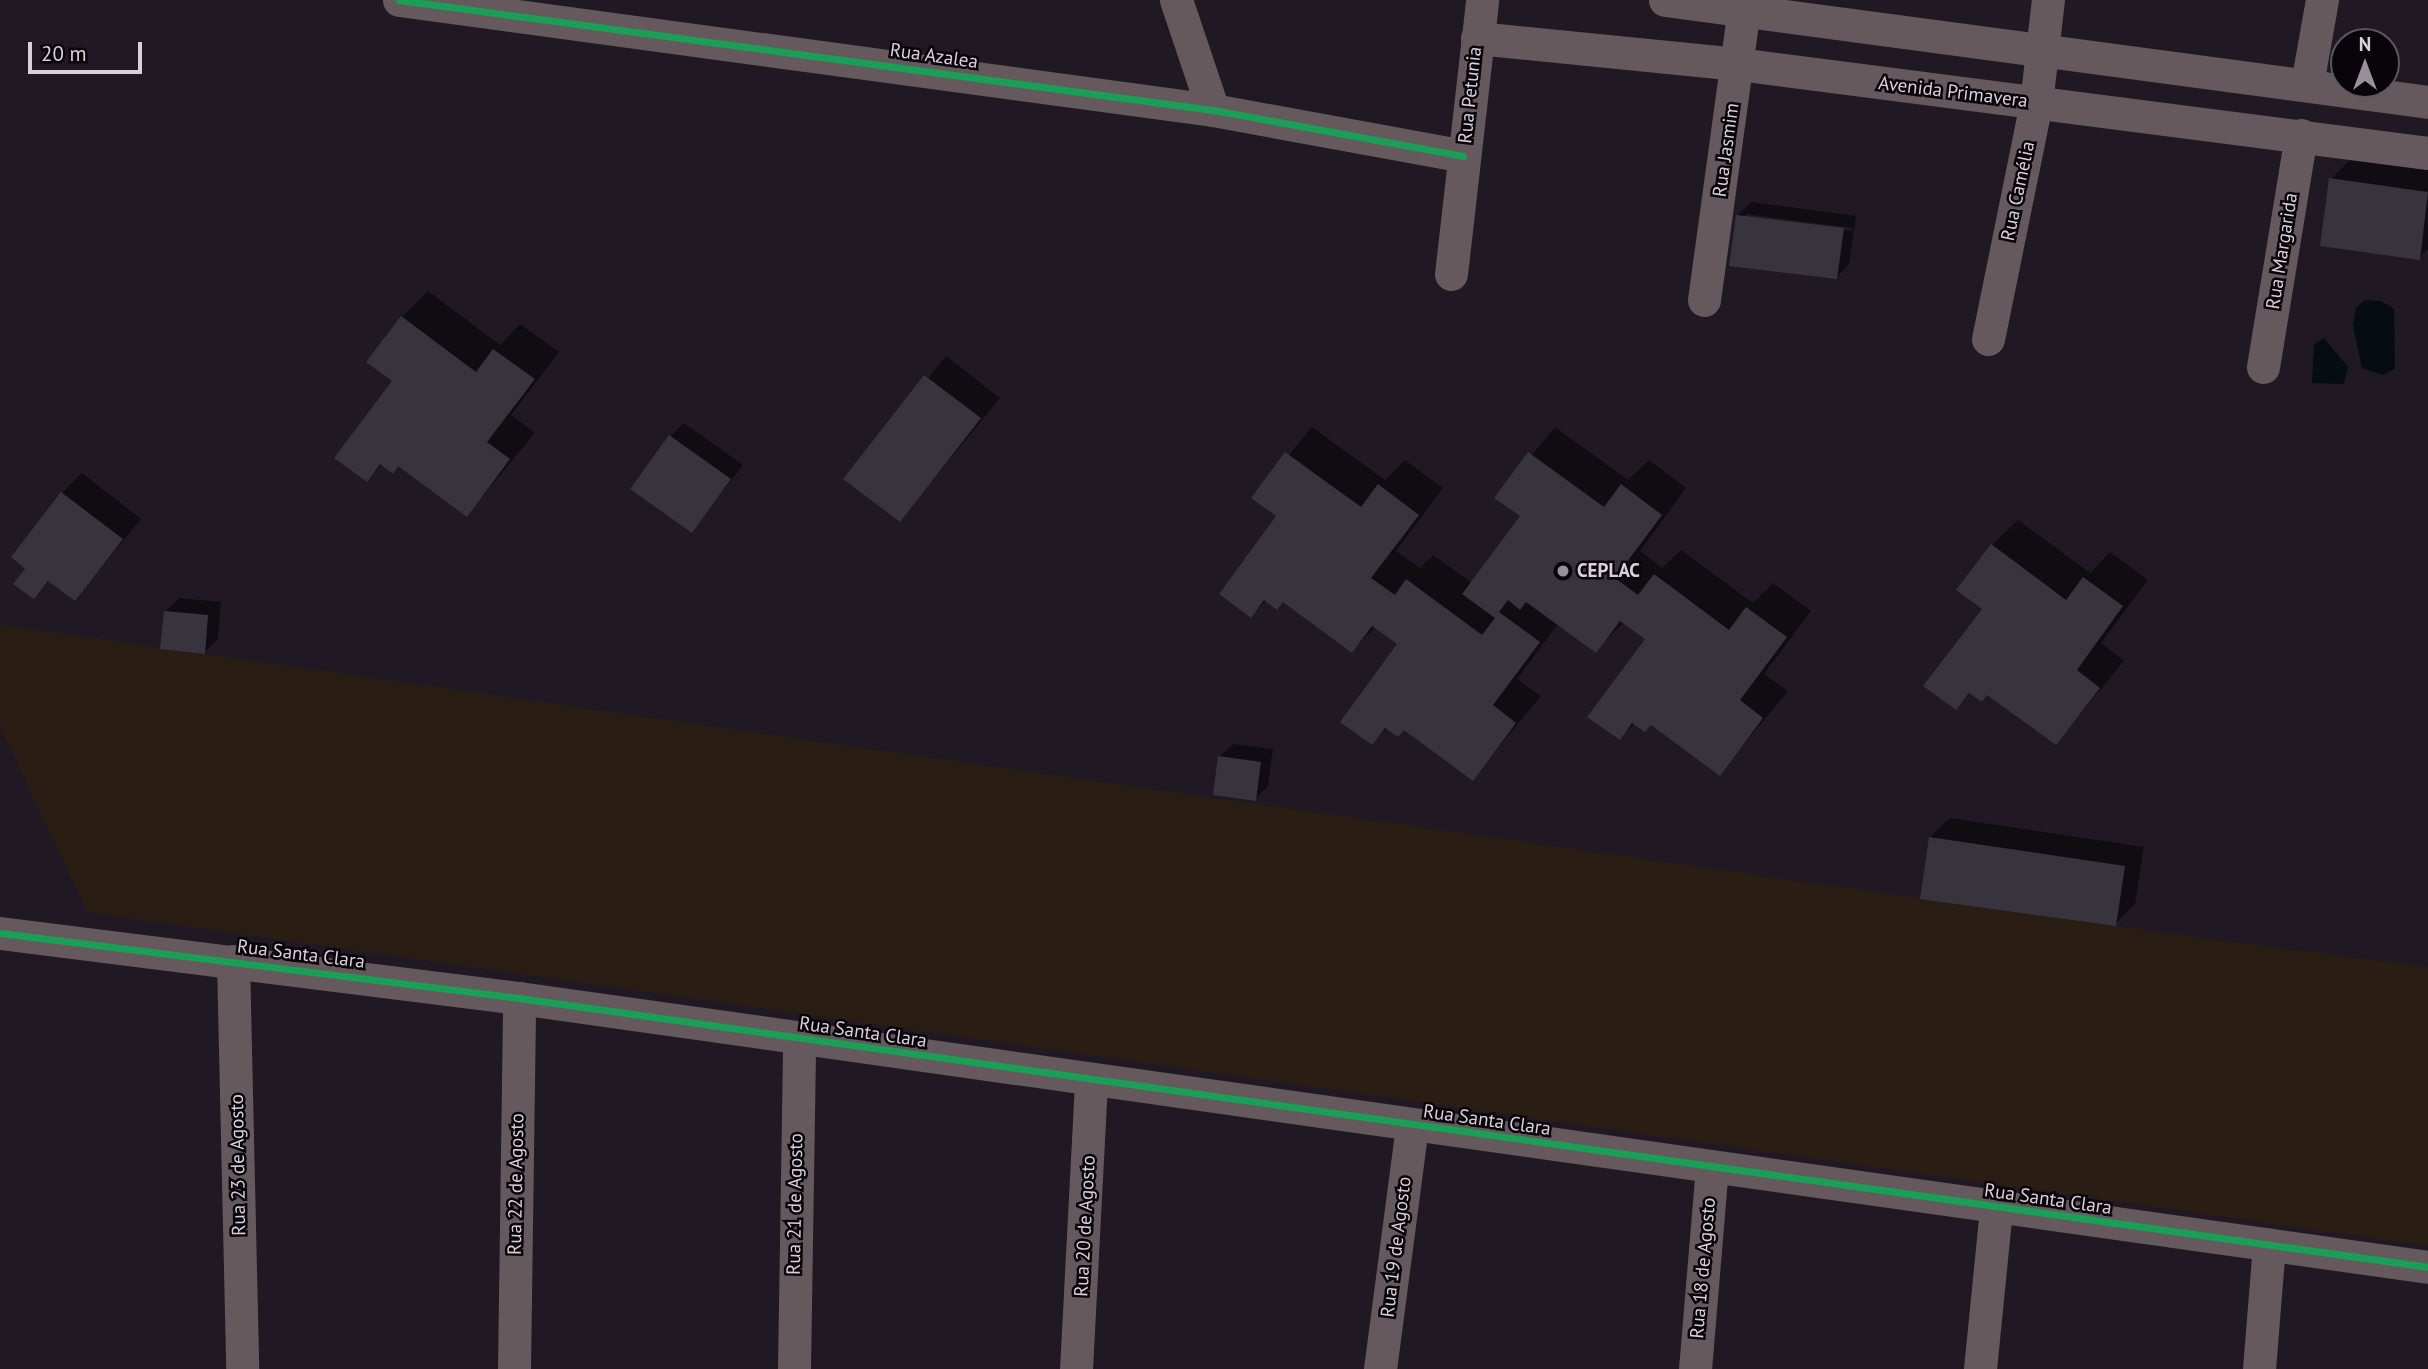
<!DOCTYPE html>
<meta charset="utf-8">
<style>
body{margin:0}
#map{position:relative;width:2428px;height:1369px;overflow:hidden;background:#201822;font-family:"PT Sans",sans-serif}
div>[style]{position:absolute}
.industrial>*{inset:0;background:#2a1e14}
.water>*{inset:0;background:#050d12}
.shadow>*{inset:0;background:#0007}
.building>*{inset:0;background:#38343d}
.minor>*{height:33px;margin:-16.5px;padding:0 16.5px;transform-origin:16.5px;border-radius:16.5px;background:#65595e}
.cycleway>*{height:7px;margin:-3.5px;padding:0 3.5px;transform-origin:3.5px;border-radius:3.5px;background:#1a9f57}
.dots>*{width:19px;height:19px;translate:-50% -50%;box-sizing:border-box;border:4px solid #09040a;border-radius:50%}
span{translate:-50% -50%;white-space:nowrap;text-align:center;line-height:1.15;-webkit-text-stroke:5px #09040a;paint-order:stroke}
.street-label{font-size:19px;color:#dad0dc}
.poi-label{font-size:19px;color:#dad0dc;font-weight:700}
.left{translate:0 -50%;text-align:left}
.north{position:absolute;left:2330px;top:28px;width:70px;height:70px;box-sizing:border-box;background:#09040a;border:2px solid #5d565e;border-radius:50%;rotate:0deg;font-size:19px;font-weight:700;line-height:28px;text-align:center;color:#dad0dc}
.north::after{content:'';display:block;margin:auto;width:24px;height:32px;background:#99909b;clip-path:polygon(50% 0,100% 100%,50% 72%,0 100%)}
.scale{position:absolute;left:28px;top:42px;width:114px;height:32px;box-sizing:border-box;border:4px solid #dad0dc;border-top:0;padding-left:9px;font-size:21px;line-height:24px;white-space:nowrap;color:#dad0dc;-webkit-text-stroke:5px #09040a;paint-order:stroke}
</style>
<div id="map">
<div class="industrial">
<i style="clip-path:polygon(0 625px,2177px 935px,2428px 967px,2428px 1246px,87px 912px,0 726px)"></i>
</div>
<div class="water">
<i style="clip-path:polygon(2365px 300px,2381px 301px,2394px 309px,2395px 369px,2382px 375px,2362px 368px,2353px 326px,2356px 308px)"></i>
<i style="clip-path:polygon(2324px 338px,2348px 367px,2344px 384px,2312px 383px,2314px 344px)"></i>
</div>
<div class="shadow">
<i style="clip-path:polygon(2351px 159px,2428px 170px,2428px 249px,2419px 258px,2331px 179px)"></i>
<i style="clip-path:polygon(evenodd,1751px 202px,1856px 216px,1849px 264px,1836px 278px,1738px 215px,1751px 202px,1746px 214px,1853px 228px,1852px 231px,1746px 218px,1746px 214px)"></i>
<i style="clip-path:polygon(428px 291px,500px 345px,520px 324px,559px 352px,511px 415px,535px 433px,467px 515px,399px 465px,382px 464px,367px 480px,395px 380px,402px 317px)"></i>
<i style="clip-path:polygon(946px 356px,1000px 398px,900px 520px,846px 478px)"></i>
<i style="clip-path:polygon(684px 423px,743px 465px,692px 531px,671px 436px)"></i>
<i style="clip-path:polygon(1312px 427px,1385px 480px,1405px 460px,1443px 488px,1396px 551px,1420px 568px,1433px 555px,1472px 583px,1522px 516px,1497px 497px,1555px 427px,1628px 480px,1649px 460px,1686px 488px,1640px 551px,1662px 568px,1681px 550px,1753px 603px,1773px 583px,1811px 611px,1764px 674px,1788px 691px,1720px 773px,1651px 723px,1635px 723px,1619px 738px,1647px 639px,1624px 622px,1595px 651px,1558px 624px,1517px 679px,1541px 696px,1473px 778px,1405px 728px,1388px 727px,1372px 743px,1400px 644px,1376px 626px,1352px 651px,1284px 600px,1267px 600px,1251px 615px,1279px 516px,1254px 497px)"></i>
<i style="clip-path:polygon(82px 473px,141px 519px,75px 599px,50px 580px,34px 597px,62px 493px)"></i>
<i style="clip-path:polygon(2018px 520px,2090px 573px,2110px 552px,2148px 580px,2101px 643px,2124px 661px,2056px 743px,1988px 693px,1971px 692px,1956px 708px,1984px 609px,1992px 545px)"></i>
<i style="clip-path:polygon(179px 598px,221px 602px,218px 639px,205px 652px,165px 612px)"></i>
<i style="clip-path:polygon(1233px 744px,1273px 749px,1268px 786px,1255px 799px,1219px 757px)"></i>
<i style="clip-path:polygon(1950px 818px,2144px 847px,2135px 904px,2115px 924px,1930px 837px)"></i>
</div>
<div class="building">
<i style="clip-path:polygon(2329px 178px,2428px 192px,2420px 260px,2320px 246px)"></i>
<i style="clip-path:polygon(1736px 215px,1844px 228px,1837px 279px,1729px 266px)"></i>
<i style="clip-path:polygon(401px 316px,476px 372px,493px 349px,535px 379px,487px 442px,510px 459px,467px 517px,398px 466px,393px 474px,380px 464px,367px 482px,334px 458px,392px 381px,366px 362px)"></i>
<i style="clip-path:polygon(924px 375px,981px 418px,900px 522px,843px 479px)"></i>
<i style="clip-path:polygon(669px 435px,731px 479px,692px 533px,630px 489px)"></i>
<i style="clip-path:polygon(1285px 452px,1361px 507px,1378px 484px,1419px 515px,1371px 578px,1395px 595px,1406px 579px,1482px 635px,1495px 618px,1462px 594px,1520px 516px,1494px 498px,1528px 452px,1604px 507px,1621px 484px,1662px 515px,1615px 578px,1638px 595px,1654px 574px,1729px 630px,1746px 607px,1787px 637px,1740px 700px,1763px 718px,1720px 776px,1651px 725px,1645px 732px,1632px 723px,1620px 740px,1587px 717px,1645px 639px,1620px 621px,1596px 653px,1526px 602px,1520px 610px,1508px 600px,1499px 612px,1540px 642px,1493px 705px,1516px 723px,1473px 781px,1404px 730px,1398px 737px,1385px 728px,1372px 745px,1340px 722px,1397px 644px,1372px 626px,1352px 653px,1283px 602px,1277px 610px,1264px 600px,1251px 618px,1219px 594px,1276px 516px,1251px 498px)"></i>
<i style="clip-path:polygon(61px 492px,123px 539px,75px 601px,48px 581px,34px 599px,13px 584px,25px 569px,11px 557px)"></i>
<i style="clip-path:polygon(1991px 544px,2066px 600px,2083px 577px,2123px 606px,2077px 670px,2100px 688px,2056px 745px,1987px 695px,1982px 702px,1969px 693px,1956px 710px,1923px 686px,1982px 609px,1956px 590px)"></i>
<i style="clip-path:polygon(164px 611px,208px 615px,205px 654px,160px 649px)"></i>
<i style="clip-path:polygon(1218px 756px,1261px 762px,1256px 801px,1213px 795px)"></i>
<i style="clip-path:polygon(1929px 837px,2125px 866px,2116px 926px,1920px 899px)"></i>
</div>
<div class="minor">
<i style="left:399px;top:0;width:821px;rotate:7.7deg"></i>
<i style="left:1213px;top:110px;width:254px;rotate:10.4deg"></i>
<i style="left:1176px;top:0;width:116px;rotate:71.4deg"></i>
<i style="left:1665px;top:0;width:770px;rotate:7.61deg"></i>
<i style="left:1477px;top:38px;width:262px;rotate:5.7deg"></i>
<i style="left:1738px;top:64px;width:696px;rotate:7.35deg"></i>
<i style="left:2307px;top:84px;width:85px;rotate:-79.9deg"></i>
<i style="left:1451px;top:274px;width:276px;rotate:-83.5deg"></i>
<i style="left:1704px;top:300px;width:303px;rotate:-82.2deg"></i>
<i style="left:1988px;top:339px;width:241px;rotate:-78.5deg"></i>
<i style="left:2036px;top:103px;width:104px;rotate:-83.4deg"></i>
<i style="left:2263px;top:367px;width:235px;rotate:-80.7deg"></i>
<i style="left:0;top:933px;width:523px;rotate:7.14deg"></i>
<i style="left:519px;top:998px;width:1928px;rotate:8.02deg"></i>
<i style="left:233px;top:961px;width:408px;rotate:88.7deg"></i>
<i style="left:514px;top:1369px;width:371px;rotate:-89.2deg"></i>
<i style="left:794px;top:1369px;width:330px;rotate:-89.1deg"></i>
<i style="left:1076px;top:1369px;width:287px;rotate:-87deg"></i>
<i style="left:1380px;top:1369px;width:245px;rotate:-82.5deg"></i>
<i style="left:1695px;top:1369px;width:203px;rotate:-85.2deg"></i>
<i style="left:1980px;top:1369px;width:162px;rotate:-84.3deg"></i>
<i style="left:2259px;top:1369px;width:125px;rotate:-85.4deg"></i>
</div>
<div class="cycleway">
<i style="left:399px;top:0;width:821px;rotate:7.7deg"></i>
<i style="left:1213px;top:110px;width:254px;rotate:10.4deg"></i>
<i style="left:0;top:933px;width:523px;rotate:7.14deg"></i>
<i style="left:519px;top:998px;width:1928px;rotate:8.02deg"></i>
</div>
<div class="dots">
<i style="left:1563px;top:571px;background:#99909b"></i>
</div>
<div class="street-label">
<span style="left:934px;top:56px;rotate:8deg">Rua Azalea</span>
<span style="left:1953px;top:92px;rotate:7deg">Avenida Primavera</span>
<span style="left:1470px;top:95px;rotate:-84deg">Rua Petunia</span>
<span style="left:1726px;top:150px;rotate:-82deg">Rua Jasmim</span>
<span style="left:2018px;top:191px;rotate:-78deg">Rua Camélia</span>
<span style="left:2282px;top:251px;rotate:-81deg">Rua Margarida</span>
<span style="left:301px;top:954px;rotate:7deg">Rua Santa Clara</span>
<span style="left:863px;top:1032px;rotate:8deg">Rua Santa Clara</span>
<span style="left:1487px;top:1120px;rotate:8deg">Rua Santa Clara</span>
<span style="left:238px;top:1165px;rotate:-91deg">Rua 23 de Agosto</span>
<span style="left:516px;top:1184px;rotate:-89deg">Rua 22 de Agosto</span>
<span style="left:2048px;top:1199px;rotate:8deg">Rua Santa Clara</span>
<span style="left:795px;top:1204px;rotate:-89deg">Rua 21 de Agosto</span>
<span style="left:1085px;top:1226px;rotate:-87deg">Rua 20 de Agosto</span>
<span style="left:1396px;top:1247px;rotate:-83deg">Rua 19 de Agosto</span>
<span style="left:1703px;top:1268px;rotate:-85deg">Rua 18 de Agosto</span>
</div>
<div class="poi-label">
<span class="left" style="left:1577px;top:571px">CEPLAC</span>
</div>
<div class="north">N</div>
<div class="scale">20 m</div>
</div>
